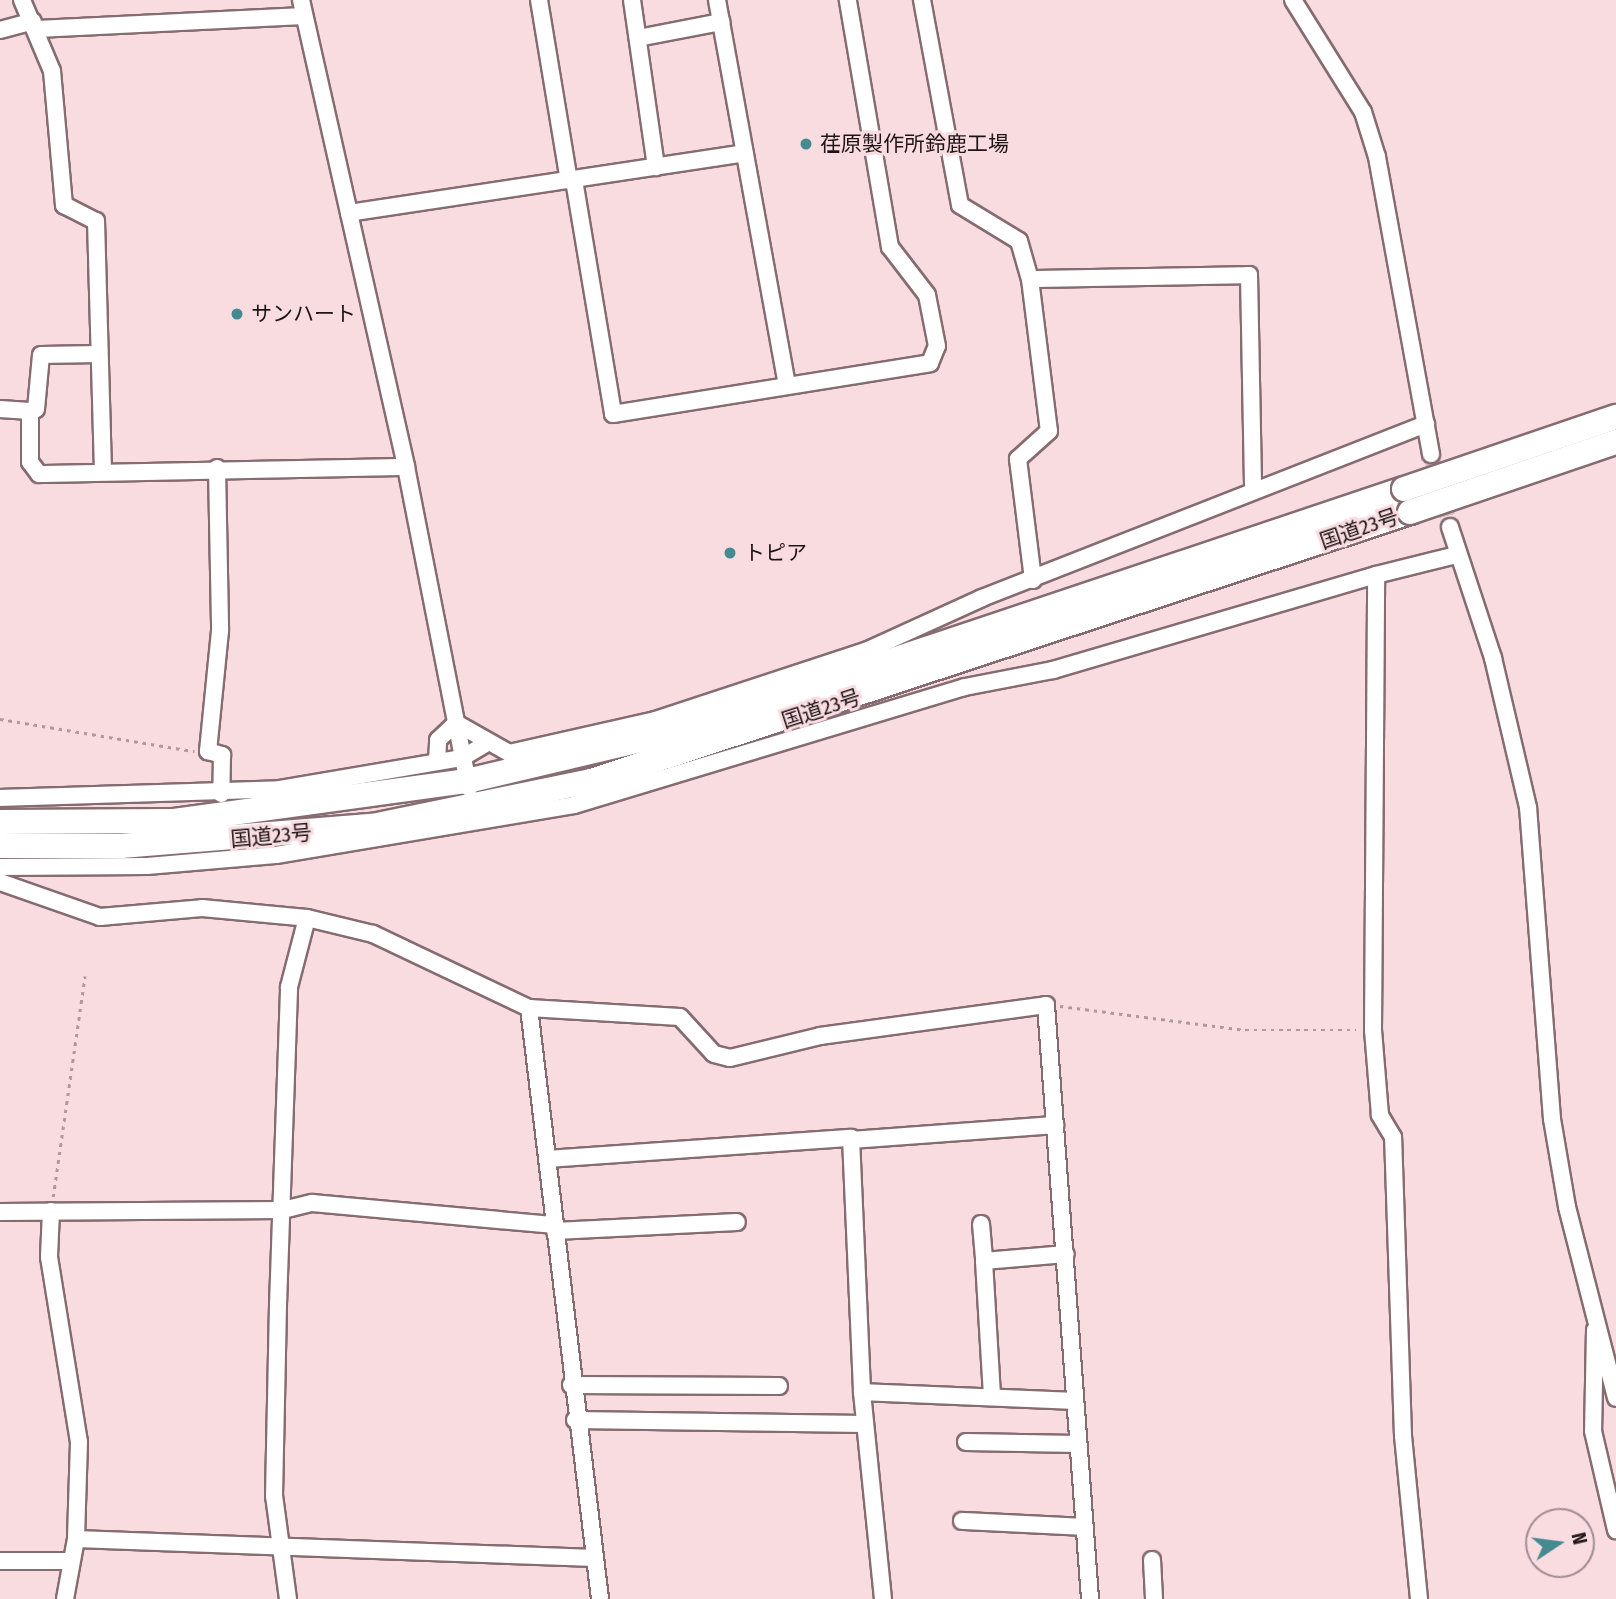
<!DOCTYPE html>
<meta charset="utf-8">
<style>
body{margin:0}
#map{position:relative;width:1616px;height:1599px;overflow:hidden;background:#f8dce0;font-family:"Fira Sans Condensed","Noto Sans JP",sans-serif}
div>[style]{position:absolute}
.minor-tunnel>*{height:16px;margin-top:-8px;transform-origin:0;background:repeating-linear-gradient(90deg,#d7bec2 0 16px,transparent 0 24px)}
.path>*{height:2.5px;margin-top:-1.25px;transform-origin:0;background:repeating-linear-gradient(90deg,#af999c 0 3.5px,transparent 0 8.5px)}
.roads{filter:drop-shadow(2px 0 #856c70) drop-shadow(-2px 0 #856c70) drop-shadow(0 2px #856c70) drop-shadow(0 -2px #856c70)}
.minor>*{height:16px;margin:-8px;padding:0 8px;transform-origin:8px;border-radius:8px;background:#fff}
.highway>*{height:24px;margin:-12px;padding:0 12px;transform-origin:12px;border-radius:12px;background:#fff}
.bridges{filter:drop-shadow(2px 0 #856c70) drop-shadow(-2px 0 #856c70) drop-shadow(0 2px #856c70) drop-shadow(0 -2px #856c70)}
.highway-bridge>*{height:24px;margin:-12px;padding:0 12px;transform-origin:12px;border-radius:12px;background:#fff}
.dots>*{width:19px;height:19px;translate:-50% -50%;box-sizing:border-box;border:4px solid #f8dce0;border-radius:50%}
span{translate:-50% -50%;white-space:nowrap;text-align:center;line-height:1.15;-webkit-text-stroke:6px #f8dce0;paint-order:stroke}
.poi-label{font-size:21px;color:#1e1416}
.left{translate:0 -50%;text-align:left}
.street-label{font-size:21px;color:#1e1416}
.north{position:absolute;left:1525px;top:1508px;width:70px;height:70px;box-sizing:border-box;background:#f8dce0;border:2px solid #a18c8f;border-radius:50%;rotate:77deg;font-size:19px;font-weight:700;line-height:28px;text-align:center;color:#1e1416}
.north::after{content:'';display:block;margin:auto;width:24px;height:32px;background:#448b90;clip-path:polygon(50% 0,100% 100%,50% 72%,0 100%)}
</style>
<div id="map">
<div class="minor-tunnel">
<i style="left:1431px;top:454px;width:75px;rotate:75.4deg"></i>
</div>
<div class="path">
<i style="left:0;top:719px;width:197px;rotate:9.4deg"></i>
<i style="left:1060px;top:1006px;width:187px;rotate:7.4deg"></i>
<i style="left:1245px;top:1030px;width:111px"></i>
<i style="left:53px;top:1197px;width:223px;rotate:-81.8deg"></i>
</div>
<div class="roads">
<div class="minor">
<i style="left:22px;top:0;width:77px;rotate:67.1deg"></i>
<i style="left:52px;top:71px;width:135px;rotate:84.9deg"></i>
<i style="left:64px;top:205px;width:36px;rotate:27deg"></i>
<i style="left:96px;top:221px;width:250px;rotate:88.4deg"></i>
<i style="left:301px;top:0;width:479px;rotate:77.3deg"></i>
<i style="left:406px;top:467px;width:327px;rotate:78.9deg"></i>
<i style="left:539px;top:0;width:183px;rotate:80.6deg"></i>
<i style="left:632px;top:0;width:169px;rotate:81.8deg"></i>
<i style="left:717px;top:0;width:392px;rotate:79.7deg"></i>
<i style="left:922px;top:0;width:208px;rotate:79.5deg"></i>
<i style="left:960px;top:205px;width:69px;rotate:31.4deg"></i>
<i style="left:1019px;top:241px;width:40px;rotate:74deg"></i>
<i style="left:1030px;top:279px;width:219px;rotate:-1deg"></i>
<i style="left:1249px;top:275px;width:215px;rotate:88.9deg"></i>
<i style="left:1293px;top:0;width:132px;rotate:58deg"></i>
<i style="left:1363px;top:112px;width:47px;rotate:72.7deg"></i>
<i style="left:1377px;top:157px;width:302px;rotate:79.7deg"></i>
<i style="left:37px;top:29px;width:267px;rotate:-2.8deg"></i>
<i style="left:0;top:30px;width:34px;rotate:-15deg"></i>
<i style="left:638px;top:38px;width:85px;rotate:-10.9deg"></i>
<i style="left:574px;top:180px;width:237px;rotate:80.5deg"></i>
<i style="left:613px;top:414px;width:321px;rotate:-9.1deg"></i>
<i style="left:930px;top:363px;width:18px;rotate:-68deg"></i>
<i style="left:937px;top:346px;width:52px;rotate:-101.1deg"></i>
<i style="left:927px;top:295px;width:61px;rotate:-127.6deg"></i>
<i style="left:890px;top:247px;width:251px;rotate:-99.7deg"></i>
<i style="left:349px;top:213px;width:400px;rotate:-8.6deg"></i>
<i style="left:1030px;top:279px;width:153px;rotate:82.9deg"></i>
<i style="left:1049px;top:431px;width:42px;rotate:137.9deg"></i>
<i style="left:1018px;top:459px;width:122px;rotate:82.9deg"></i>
<i style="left:0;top:409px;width:30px;rotate:4deg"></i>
<i style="left:30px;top:411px;width:51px;rotate:90deg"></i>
<i style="left:30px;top:462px;width:15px;rotate:53deg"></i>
<i style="left:39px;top:474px;width:367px;rotate:-1.1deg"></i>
<i style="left:30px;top:411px;width:6px;rotate:-18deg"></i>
<i style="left:36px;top:409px;width:54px;rotate:-84.7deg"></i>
<i style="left:41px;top:355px;width:58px;rotate:-1deg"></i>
<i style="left:217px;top:468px;width:163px;rotate:88.9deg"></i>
<i style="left:220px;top:631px;width:121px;rotate:95.7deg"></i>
<i style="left:208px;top:751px;width:15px;rotate:16deg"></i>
<i style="left:222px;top:755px;width:39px;rotate:91deg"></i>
<i style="left:1450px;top:527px;width:138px;rotate:71.8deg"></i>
<i style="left:1493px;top:658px;width:153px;rotate:76.8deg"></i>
<i style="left:1528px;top:807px;width:313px;rotate:85.6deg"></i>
<i style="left:1552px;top:1119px;width:89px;rotate:80.3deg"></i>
<i style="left:1567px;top:1207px;width:197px;rotate:75.6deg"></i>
<i style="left:456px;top:723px;width:61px;rotate:29.5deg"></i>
<i style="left:509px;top:753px;width:150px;rotate:-12.7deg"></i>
<i style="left:655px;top:720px;width:224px;rotate:-18.2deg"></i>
<i style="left:868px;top:650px;width:125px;rotate:-24.5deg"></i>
<i style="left:982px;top:598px;width:477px;rotate:-21.4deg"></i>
<i style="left:437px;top:762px;width:22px;rotate:-87deg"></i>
<i style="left:438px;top:740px;width:25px;rotate:-43deg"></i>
<i style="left:0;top:798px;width:280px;rotate:-1.8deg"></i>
<i style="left:280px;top:789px;width:185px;rotate:-9.7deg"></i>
<i style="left:462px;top:758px;width:31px;rotate:-31deg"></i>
<i style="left:0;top:867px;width:147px;rotate:-0.4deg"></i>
<i style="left:147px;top:866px;width:129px;rotate:-4.9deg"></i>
<i style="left:276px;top:855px;width:302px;rotate:-9.5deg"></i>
<i style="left:574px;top:805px;width:408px;rotate:-16.8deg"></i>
<i style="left:965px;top:687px;width:90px;rotate:-10.9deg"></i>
<i style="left:1053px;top:670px;width:337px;rotate:-16.4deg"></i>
<i style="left:0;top:882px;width:106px;rotate:19.3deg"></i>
<i style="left:100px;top:917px;width:102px;rotate:-5deg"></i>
<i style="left:202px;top:908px;width:105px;rotate:5.4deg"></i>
<i style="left:307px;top:918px;width:68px;rotate:13.6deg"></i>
<i style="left:373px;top:934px;width:173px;rotate:25.4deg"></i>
<i style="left:529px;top:1008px;width:151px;rotate:3.4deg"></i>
<i style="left:680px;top:1017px;width:50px;rotate:47.4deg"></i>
<i style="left:714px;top:1054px;width:16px;rotate:14deg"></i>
<i style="left:730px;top:1058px;width:93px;rotate:-13.7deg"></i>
<i style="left:820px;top:1036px;width:228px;rotate:-7.8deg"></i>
<i style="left:1046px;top:1005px;width:596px;rotate:85.76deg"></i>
<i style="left:529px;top:1008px;width:595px;rotate:83.15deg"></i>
<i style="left:851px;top:1140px;width:205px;rotate:-4.2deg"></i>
<i style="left:547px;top:1159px;width:305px;rotate:-4deg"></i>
<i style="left:851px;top:1138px;width:254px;rotate:87.5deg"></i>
<i style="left:51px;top:1211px;width:46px;rotate:92.5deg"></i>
<i style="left:49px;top:1257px;width:187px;rotate:80.8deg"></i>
<i style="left:79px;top:1442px;width:97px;rotate:91.8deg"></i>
<i style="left:76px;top:1539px;width:61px;rotate:100.4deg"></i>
<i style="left:0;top:1212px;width:283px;rotate:-0.4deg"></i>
<i style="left:283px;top:1210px;width:30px;rotate:-14deg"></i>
<i style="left:312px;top:1203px;width:244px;rotate:5.2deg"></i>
<i style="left:981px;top:1224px;width:37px;rotate:85deg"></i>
<i style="left:984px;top:1261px;width:82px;rotate:-4.9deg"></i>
<i style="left:555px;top:1231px;width:182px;rotate:-2.8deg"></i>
<i style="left:984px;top:1261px;width:135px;rotate:86.6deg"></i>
<i style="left:1595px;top:1330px;width:101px;rotate:91.1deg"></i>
<i style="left:1593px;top:1431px;width:102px;rotate:76.9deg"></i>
<i style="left:571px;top:1385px;width:208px;rotate:0.3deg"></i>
<i style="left:575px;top:1420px;width:290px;rotate:0.8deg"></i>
<i style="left:966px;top:1442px;width:111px;rotate:1deg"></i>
<i style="left:962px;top:1521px;width:121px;rotate:2.8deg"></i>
<i style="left:76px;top:1539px;width:519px;rotate:2.1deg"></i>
<i style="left:1152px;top:1560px;width:39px;rotate:87deg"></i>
<i style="left:0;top:1561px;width:71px"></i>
<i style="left:288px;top:1599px;width:104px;rotate:-97.7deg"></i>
<i style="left:274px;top:1496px;width:191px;rotate:-88.8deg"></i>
<i style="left:278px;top:1305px;width:318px;rotate:-88deg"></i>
<i style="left:289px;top:987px;width:71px;rotate:-75.4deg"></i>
<i style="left:883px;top:1599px;width:208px;rotate:-95.8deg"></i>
<i style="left:862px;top:1392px;width:212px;rotate:2.4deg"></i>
<i style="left:1419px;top:1599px;width:164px;rotate:-95.6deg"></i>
<i style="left:1403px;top:1436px;width:299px;rotate:-91.9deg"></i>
<i style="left:1393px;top:1137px;width:26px;rotate:-121deg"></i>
<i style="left:1380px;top:1115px;width:85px;rotate:-94.7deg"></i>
<i style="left:1373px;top:1030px;width:455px;rotate:-89.6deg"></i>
<i style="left:1376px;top:575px;width:82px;rotate:-14deg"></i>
</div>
<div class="highway">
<i style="left:0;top:822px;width:174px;rotate:-0.3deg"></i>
<i style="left:174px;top:821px;width:296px;rotate:-7.8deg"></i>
<i style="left:467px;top:781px;width:226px;rotate:-13.3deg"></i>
<i style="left:687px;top:729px;width:756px;rotate:-18.51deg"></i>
<i style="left:0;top:846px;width:121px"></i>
<i style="left:121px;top:846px;width:252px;rotate:-4.6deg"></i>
<i style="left:372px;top:826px;width:224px;rotate:-11.6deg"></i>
<i style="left:591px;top:781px;width:862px;rotate:-18.18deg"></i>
</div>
</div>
<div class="bridges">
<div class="highway-bridge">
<i style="left:1404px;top:489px;width:224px;rotate:-18.8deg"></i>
<i style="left:1410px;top:512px;width:218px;rotate:-18.8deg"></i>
</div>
</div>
<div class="dots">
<i style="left:806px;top:144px;background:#448b90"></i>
<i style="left:237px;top:314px;background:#448b90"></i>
<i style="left:730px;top:553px;background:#448b90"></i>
</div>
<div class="poi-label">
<span class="left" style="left:820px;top:144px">荏原製作所鈴鹿工場</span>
<span class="left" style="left:251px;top:314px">サンハート</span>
<span class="left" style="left:744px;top:553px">トピア</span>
</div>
<div class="street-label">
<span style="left:1359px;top:529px;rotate:-19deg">国道23号</span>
<span style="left:821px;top:709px;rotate:-18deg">国道23号</span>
<span style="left:271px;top:836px;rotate:-5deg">国道23号</span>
</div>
<div class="north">N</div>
</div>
